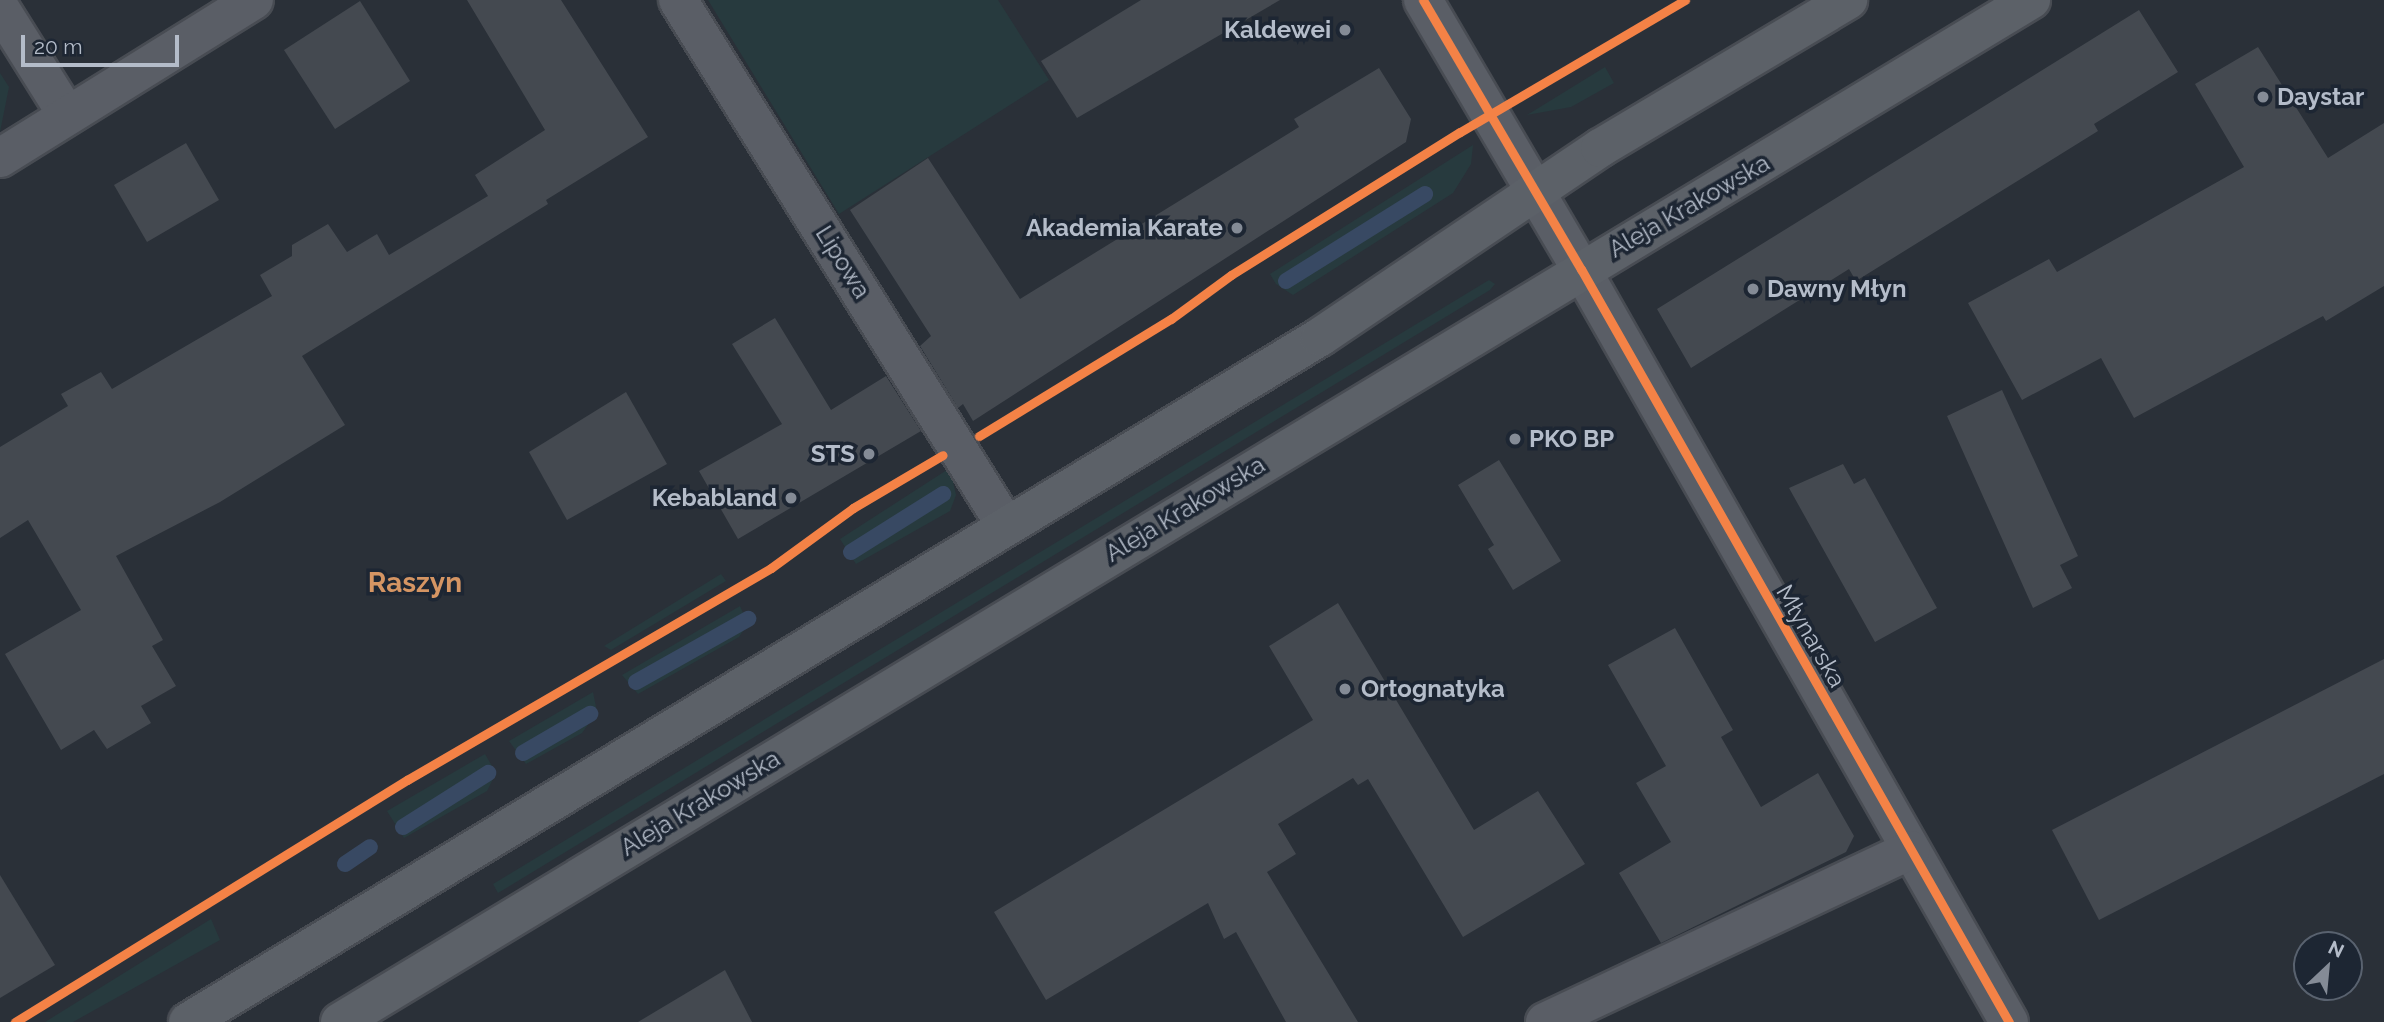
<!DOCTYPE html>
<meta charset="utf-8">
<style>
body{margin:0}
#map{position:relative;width:2384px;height:1022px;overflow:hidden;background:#2a3038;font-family:Raleway,sans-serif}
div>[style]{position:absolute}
.green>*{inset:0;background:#273a3e}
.stream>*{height:16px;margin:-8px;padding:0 8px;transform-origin:8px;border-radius:8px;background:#384963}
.building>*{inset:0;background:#444950}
.roads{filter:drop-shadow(2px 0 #484c53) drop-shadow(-2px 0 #484c53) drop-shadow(0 2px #484c53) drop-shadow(0 -2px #484c53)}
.minor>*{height:38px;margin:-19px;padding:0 19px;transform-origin:19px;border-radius:19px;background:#5a5e66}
.major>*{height:38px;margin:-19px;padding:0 19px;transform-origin:19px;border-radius:19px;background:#5c6168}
.cycleway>*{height:9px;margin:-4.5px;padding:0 4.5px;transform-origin:4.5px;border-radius:4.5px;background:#f48246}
.dots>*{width:19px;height:19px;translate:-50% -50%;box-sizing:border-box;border:4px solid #1d2633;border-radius:50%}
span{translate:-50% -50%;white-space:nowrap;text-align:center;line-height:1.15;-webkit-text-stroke:7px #1d2633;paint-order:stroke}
.poi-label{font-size:24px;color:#b4bcc9;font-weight:700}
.right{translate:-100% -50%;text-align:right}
.left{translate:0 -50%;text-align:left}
.street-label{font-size:24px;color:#b4bcc9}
.quarter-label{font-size:28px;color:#d59563;font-weight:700}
.north{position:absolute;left:2293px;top:931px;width:70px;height:70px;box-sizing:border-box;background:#1d2633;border:2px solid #59626f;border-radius:50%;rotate:26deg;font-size:19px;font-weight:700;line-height:28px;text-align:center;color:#b4bcc9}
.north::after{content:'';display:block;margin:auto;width:24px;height:32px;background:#848b96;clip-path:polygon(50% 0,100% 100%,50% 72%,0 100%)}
.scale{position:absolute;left:21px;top:35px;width:158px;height:32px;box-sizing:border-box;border:4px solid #b4bcc9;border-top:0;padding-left:9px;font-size:21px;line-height:24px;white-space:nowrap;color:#b4bcc9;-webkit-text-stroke:5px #1d2633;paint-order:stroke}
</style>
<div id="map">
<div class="green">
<i style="clip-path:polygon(708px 0,998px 0,1049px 80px,839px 214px)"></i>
<i style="clip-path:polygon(1605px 67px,1614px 83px,1571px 107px,1527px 115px)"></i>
<i style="clip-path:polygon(0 73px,9px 87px,0 132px)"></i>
<i style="clip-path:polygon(1473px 145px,1471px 164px,1453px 193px,1293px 295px,1276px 284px,1270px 274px)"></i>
<i style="clip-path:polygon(1489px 280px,1495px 284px,1490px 290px,498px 893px,493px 884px)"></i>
<i style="clip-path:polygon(950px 468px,956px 495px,950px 511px,856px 564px,840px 539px)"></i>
<i style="clip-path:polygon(721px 574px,726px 581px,611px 650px,604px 646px)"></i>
<i style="clip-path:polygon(740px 606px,748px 624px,739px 637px,638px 694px,622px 675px)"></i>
<i style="clip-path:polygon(593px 692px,597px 712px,582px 733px,526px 764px,509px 741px)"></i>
<i style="clip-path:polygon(485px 754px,496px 773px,487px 791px,404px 838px,387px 811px)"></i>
<i style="clip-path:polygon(211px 919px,220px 940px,73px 1022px,45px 1022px)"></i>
</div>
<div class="stream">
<i style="left:1286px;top:281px;width:164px;rotate:-32deg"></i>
<i style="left:851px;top:552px;width:109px;rotate:-32.2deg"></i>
<i style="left:636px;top:682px;width:129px;rotate:-29.4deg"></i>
<i style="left:523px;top:753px;width:78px;rotate:-30.2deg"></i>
<i style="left:403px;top:827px;width:101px;rotate:-32.4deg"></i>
<i style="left:345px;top:864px;width:30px;rotate:-34deg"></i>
</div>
<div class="building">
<i style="clip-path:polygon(467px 0,561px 0,648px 137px,546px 200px,548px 204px,302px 356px,345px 425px,220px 502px,116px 556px,163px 640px,152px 646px,176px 686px,141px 706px,151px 723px,107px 749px,94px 730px,61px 750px,5px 654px,81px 610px,28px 520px,0 538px,0 447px,68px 406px,61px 394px,101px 372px,112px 389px,272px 296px,260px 275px,292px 256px,292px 245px,328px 224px,347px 252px,377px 234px,389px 255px,488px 196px,475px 175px,545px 130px)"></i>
<i style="clip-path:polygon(1141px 0,1280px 0,1077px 118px,1041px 61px)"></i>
<i style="clip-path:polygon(360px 1px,410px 81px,335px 129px,284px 50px)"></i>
<i style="clip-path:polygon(2139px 10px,2178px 72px,2094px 124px,2098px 131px,1856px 281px,1849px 269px,1691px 368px,1657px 309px)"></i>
<i style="clip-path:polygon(2258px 47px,2328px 158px,2384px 123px,2384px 286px,2326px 321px,2323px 316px,2134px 418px,2101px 358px,2022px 400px,1968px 303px,2049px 259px,2057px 272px,2244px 167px,2195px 84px)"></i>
<i style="clip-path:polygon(1379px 68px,1411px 119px,1406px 142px,973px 421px,963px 404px,958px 408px,920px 346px,931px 336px,850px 210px,928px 158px,1020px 299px,1299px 127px,1294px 119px)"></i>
<i style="clip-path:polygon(186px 143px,219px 200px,147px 242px,114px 185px)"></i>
<i style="clip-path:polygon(775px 318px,831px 410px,886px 376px,921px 431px,738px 539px,699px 471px,782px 424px,732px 344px)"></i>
<i style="clip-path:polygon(2002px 390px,2078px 556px,2060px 565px,2072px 588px,2033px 608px,1947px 416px)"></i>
<i style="clip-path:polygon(626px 392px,667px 464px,567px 520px,529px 452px)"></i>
<i style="clip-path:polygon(1499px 460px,1561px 561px,1513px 590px,1488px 549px,1494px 545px,1458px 485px)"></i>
<i style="clip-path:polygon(1843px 464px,1854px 484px,1865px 478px,1937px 608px,1875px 642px,1789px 488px)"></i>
<i style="clip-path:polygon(1338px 603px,1474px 830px,1538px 791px,1585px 864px,1463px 937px,1368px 779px,1358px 785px,1353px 778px,1278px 824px,1296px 854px,1267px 872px,1358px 1022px,1286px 1022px,1236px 932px,1224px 939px,1208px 903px,1046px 1000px,994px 912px,1313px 720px,1269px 646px)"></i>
<i style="clip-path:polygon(1675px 628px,1733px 730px,1721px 737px,1761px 807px,1818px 773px,1854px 836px,1846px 852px,1661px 943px,1619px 873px,1671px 842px,1636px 783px,1666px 766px,1608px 665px)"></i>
<i style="clip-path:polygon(2384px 659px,2384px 774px,2099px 920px,2052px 830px)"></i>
<i style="clip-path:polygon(0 875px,55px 965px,0 998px)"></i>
<i style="clip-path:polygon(725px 970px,752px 1022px,638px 1022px)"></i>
</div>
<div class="roads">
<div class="minor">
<i style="left:678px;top:0;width:620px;rotate:58.05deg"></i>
<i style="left:1423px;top:0;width:312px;rotate:59.6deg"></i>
<i style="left:1581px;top:269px;width:866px;rotate:60.39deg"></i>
<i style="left:0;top:8px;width:126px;rotate:57.9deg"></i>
<i style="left:0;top:158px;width:299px;rotate:-31.9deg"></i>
<i style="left:1545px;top:1022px;width:404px;rotate:-25.2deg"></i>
</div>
<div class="major">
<i style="left:188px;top:1022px;width:1323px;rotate:-31.18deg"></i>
<i style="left:1320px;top:337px;width:338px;rotate:-34deg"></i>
<i style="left:1600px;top:148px;width:289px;rotate:-30.8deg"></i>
<i style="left:340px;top:1022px;width:1976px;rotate:-31.15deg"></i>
</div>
</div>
<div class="cycleway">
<i style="left:1423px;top:0;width:312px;rotate:59.6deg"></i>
<i style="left:1581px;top:269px;width:866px;rotate:60.39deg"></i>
<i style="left:979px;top:436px;width:225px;rotate:-31.4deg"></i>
<i style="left:1171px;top:319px;width:74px;rotate:-36.3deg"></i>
<i style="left:1231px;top:275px;width:270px;rotate:-32deg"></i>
<i style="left:1460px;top:132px;width:261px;rotate:-30.4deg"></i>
<i style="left:15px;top:1022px;width:461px;rotate:-31.7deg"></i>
<i style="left:407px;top:780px;width:421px;rotate:-30.2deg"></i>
<i style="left:771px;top:568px;width:102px;rotate:-36.2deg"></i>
<i style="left:853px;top:508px;width:104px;rotate:-30.5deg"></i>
</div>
<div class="dots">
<i style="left:1345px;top:30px;background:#848b96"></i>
<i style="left:2263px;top:97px;background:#848b96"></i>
<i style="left:1237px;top:228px;background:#848b96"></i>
<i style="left:1753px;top:289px;background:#848b96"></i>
<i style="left:1515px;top:439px;background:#848b96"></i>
<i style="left:869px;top:454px;background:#848b96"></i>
<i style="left:791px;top:498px;background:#848b96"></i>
<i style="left:1345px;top:689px;background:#848b96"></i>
</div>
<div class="poi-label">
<span class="right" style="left:1331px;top:30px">Kaldewei</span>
<span class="left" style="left:2277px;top:97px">Daystar</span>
<span class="right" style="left:1223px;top:228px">Akademia Karate</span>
<span class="left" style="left:1767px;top:289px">Dawny Młyn</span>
<span class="left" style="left:1529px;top:439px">PKO BP</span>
<span class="right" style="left:855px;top:454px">STS</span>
<span class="right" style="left:777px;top:498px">Kebabland</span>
<span class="left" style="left:1361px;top:689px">Ortognatyka</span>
</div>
<div class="street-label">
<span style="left:1689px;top:206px;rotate:-30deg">Aleja Krakowska</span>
<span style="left:843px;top:262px;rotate:58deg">Lipowa</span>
<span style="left:1185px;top:509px;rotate:-31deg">Aleja Krakowska</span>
<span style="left:1811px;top:636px;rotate:60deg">Młynarska</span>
<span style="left:700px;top:803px;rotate:-31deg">Aleja Krakowska</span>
</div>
<div class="quarter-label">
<span style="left:415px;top:583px">Raszyn</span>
</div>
<div class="north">N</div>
<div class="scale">20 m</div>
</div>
